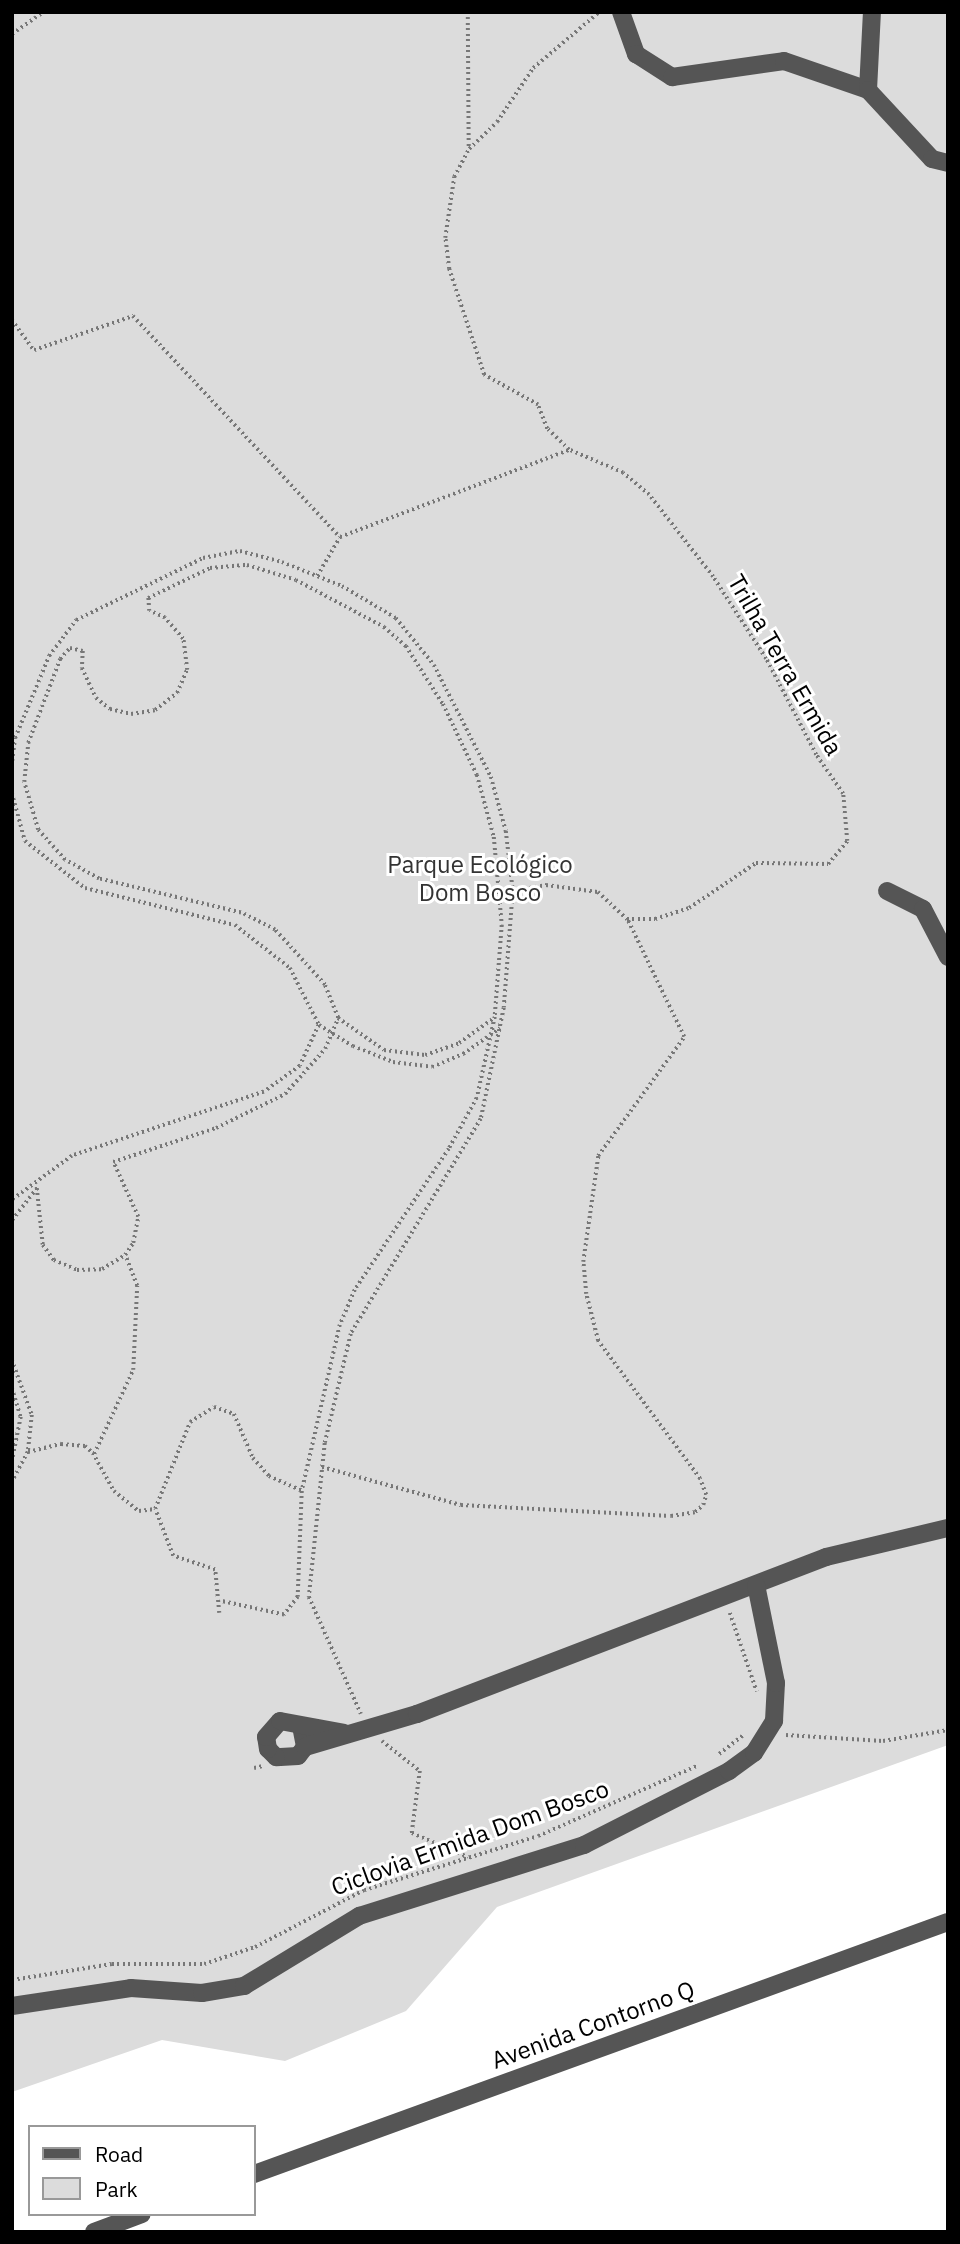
<!DOCTYPE html>
<meta charset="utf-8">
<style>
body{margin:0}
#map{position:relative;width:960px;height:2244px;overflow:hidden;background:#fff;font-family:"IBM Plex Sans",sans-serif}
div>[style]{position:absolute}
.green>*{inset:0;background:#dcdcdc}
.path>*{height:3.5px;margin-top:-1.75px;transform-origin:0;background:repeating-linear-gradient(90deg,#777 0 2px,transparent 0 5.5px)}
.minor>*{height:18px;margin:-9px;padding:0 9px;transform-origin:9px;border-radius:9px;background:#555}
span{translate:-50% -50%;white-space:nowrap;text-align:center;line-height:1.15;-webkit-text-stroke:6px #fff;paint-order:stroke}
.street-label{font-size:24px;color:#000}
.park-label{font-size:24px;color:#333}
.frame{position:absolute;inset:0;border:14px solid #000;pointer-events:none}
.legend{position:absolute;left:28px;top:2125px;width:228px;height:91px;box-sizing:border-box;background:#fff;border:2px solid #999;margin:0;padding:9px 12px;list-style:none;font-size:21px;color:#000}
.legend li{display:flex;align-items:center;gap:14px;height:35px}
.legend b{width:35px;border:2px solid #999}
</style>
<div id="map">
<div class="green">
<i style="clip-path:polygon(12px 12px,948px 12px,948px 1745px,497px 1907px,406px 2011px,285px 2061px,162px 2040px,12px 2092px)"></i>
</div>
<div class="path">
<i style="left:468px;top:12px;width:137px;rotate:89.6deg"></i>
<i style="left:12px;top:34px;width:38px;rotate:-35deg"></i>
<i style="left:12px;top:320px;width:37px;rotate:54deg"></i>
<i style="left:34px;top:350px;width:105px;rotate:-19deg"></i>
<i style="left:133px;top:316px;width:303px;rotate:46.9deg"></i>
<i style="left:317px;top:576px;width:45px;rotate:-59.5deg"></i>
<i style="left:340px;top:537px;width:245px;rotate:-20.8deg"></i>
<i style="left:12px;top:761px;width:23px;rotate:-83deg"></i>
<i style="left:15px;top:738px;width:89px;rotate:-67.5deg"></i>
<i style="left:49px;top:656px;width:45px;rotate:-53.1deg"></i>
<i style="left:76px;top:620px;width:141px;rotate:-26deg"></i>
<i style="left:203px;top:558px;width:38px;rotate:-11deg"></i>
<i style="left:240px;top:551px;width:43px;rotate:14.7deg"></i>
<i style="left:282px;top:562px;width:65px;rotate:21.8deg"></i>
<i style="left:342px;top:586px;width:63px;rotate:30.7deg"></i>
<i style="left:396px;top:618px;width:60px;rotate:51deg"></i>
<i style="left:434px;top:665px;width:126px;rotate:63deg"></i>
<i style="left:491px;top:777px;width:56px;rotate:74.5deg"></i>
<i style="left:506px;top:831px;width:60px;rotate:83.3deg"></i>
<i style="left:513px;top:891px;width:117px;rotate:94.4deg"></i>
<i style="left:504px;top:1008px;width:113px;rotate:101.7deg"></i>
<i style="left:481px;top:1119px;width:251px;rotate:121.2deg"></i>
<i style="left:351px;top:1334px;width:112px;rotate:103.4deg"></i>
<i style="left:325px;top:1443px;width:155px;rotate:95.9deg"></i>
<i style="left:309px;top:1597px;width:128px;rotate:66deg"></i>
<i style="left:12px;top:793px;width:50px;rotate:74.8deg"></i>
<i style="left:25px;top:841px;width:76px;rotate:38.1deg"></i>
<i style="left:85px;top:888px;width:154px;rotate:13.9deg"></i>
<i style="left:235px;top:925px;width:70px;rotate:38deg"></i>
<i style="left:290px;top:968px;width:64px;rotate:63deg"></i>
<i style="left:319px;top:1025px;width:45px;rotate:114.9deg"></i>
<i style="left:300px;top:1066px;width:44px;rotate:144.2deg"></i>
<i style="left:264px;top:1092px;width:202px;rotate:161.6deg"></i>
<i style="left:72px;top:1156px;width:74px;rotate:143.7deg"></i>
<i style="left:513px;top:891px;width:34px;rotate:-10deg"></i>
<i style="left:546px;top:885px;width:52px;rotate:7.7deg"></i>
<i style="left:598px;top:892px;width:40px;rotate:43deg"></i>
<i style="left:627px;top:919px;width:28px"></i>
<i style="left:655px;top:919px;width:36px;rotate:-18deg"></i>
<i style="left:689px;top:908px;width:81px;rotate:-33.9deg"></i>
<i style="left:756px;top:863px;width:72px;rotate:0.8deg"></i>
<i style="left:828px;top:864px;width:30px;rotate:-50deg"></i>
<i style="left:847px;top:841px;width:47px;rotate:-94.9deg"></i>
<i style="left:843px;top:794px;width:47px;rotate:-124.7deg"></i>
<i style="left:816px;top:755px;width:108px;rotate:-117.5deg"></i>
<i style="left:766px;top:659px;width:98px;rotate:-122.9deg"></i>
<i style="left:713px;top:577px;width:104px;rotate:-128deg"></i>
<i style="left:649px;top:495px;width:34px;rotate:-140deg"></i>
<i style="left:623px;top:473px;width:59px;rotate:-156.9deg"></i>
<i style="left:569px;top:450px;width:30px;rotate:-136deg"></i>
<i style="left:547px;top:429px;width:26px;rotate:-111deg"></i>
<i style="left:538px;top:405px;width:62px;rotate:-150.9deg"></i>
<i style="left:484px;top:375px;width:112px;rotate:-108.3deg"></i>
<i style="left:449px;top:269px;width:31px;rotate:-97deg"></i>
<i style="left:445px;top:238px;width:62px;rotate:-81.6deg"></i>
<i style="left:454px;top:177px;width:32px;rotate:-62deg"></i>
<i style="left:469px;top:149px;width:39px;rotate:-44deg"></i>
<i style="left:497px;top:122px;width:65px;rotate:-56.3deg"></i>
<i style="left:533px;top:68px;width:87px;rotate:-40.3deg"></i>
<i style="left:338px;top:1018px;width:56px;rotate:34.8deg"></i>
<i style="left:384px;top:1050px;width:41px;rotate:7deg"></i>
<i style="left:425px;top:1055px;width:36px;rotate:-19deg"></i>
<i style="left:459px;top:1043px;width:43px;rotate:-35.5deg"></i>
<i style="left:319px;top:1025px;width:40px;rotate:32deg"></i>
<i style="left:353px;top:1046px;width:43px;rotate:21.8deg"></i>
<i style="left:393px;top:1062px;width:39px;rotate:7deg"></i>
<i style="left:432px;top:1067px;width:34px;rotate:-23deg"></i>
<i style="left:463px;top:1054px;width:45px;rotate:-35.1deg"></i>
<i style="left:12px;top:1220px;width:41px;rotate:-52deg"></i>
<i style="left:37px;top:1188px;width:57px;rotate:84deg"></i>
<i style="left:43px;top:1245px;width:19px;rotate:54deg"></i>
<i style="left:54px;top:1260px;width:25px;rotate:23deg"></i>
<i style="left:77px;top:1270px;width:25px;rotate:-2deg"></i>
<i style="left:102px;top:1269px;width:27px;rotate:-31deg"></i>
<i style="left:125px;top:1255px;width:14px;rotate:-56deg"></i>
<i style="left:133px;top:1243px;width:26px;rotate:-79deg"></i>
<i style="left:138px;top:1217px;width:60px;rotate:-114.4deg"></i>
<i style="left:113px;top:1162px;width:108px;rotate:-18.3deg"></i>
<i style="left:216px;top:1128px;width:77px;rotate:-26.2deg"></i>
<i style="left:285px;top:1094px;width:60px;rotate:-48.4deg"></i>
<i style="left:325px;top:1049px;width:34px;rotate:-67deg"></i>
<i style="left:338px;top:1018px;width:35px;rotate:-112deg"></i>
<i style="left:325px;top:985px;width:74px;rotate:-132.3deg"></i>
<i style="left:275px;top:930px;width:38px;rotate:-153deg"></i>
<i style="left:241px;top:913px;width:146px;rotate:-166.5deg"></i>
<i style="left:99px;top:879px;width:39px;rotate:-151deg"></i>
<i style="left:65px;top:860px;width:40px;rotate:-132deg"></i>
<i style="left:38px;top:830px;width:50px;rotate:-106.3deg"></i>
<i style="left:24px;top:782px;width:39px;rotate:-84deg"></i>
<i style="left:28px;top:743px;width:90px;rotate:-69.1deg"></i>
<i style="left:60px;top:659px;width:15px;rotate:-48deg"></i>
<i style="left:70px;top:648px;width:13px;rotate:13deg"></i>
<i style="left:83px;top:651px;width:17px;rotate:93deg"></i>
<i style="left:82px;top:668px;width:33px;rotate:65deg"></i>
<i style="left:96px;top:698px;width:18px;rotate:38deg"></i>
<i style="left:110px;top:709px;width:22px;rotate:13deg"></i>
<i style="left:131px;top:714px;width:24px;rotate:-9deg"></i>
<i style="left:155px;top:710px;width:28px;rotate:-38deg"></i>
<i style="left:177px;top:693px;width:25px;rotate:-67deg"></i>
<i style="left:187px;top:670px;width:31px;rotate:-97deg"></i>
<i style="left:183px;top:639px;width:28px;rotate:-131deg"></i>
<i style="left:165px;top:618px;width:17px;rotate:-156deg"></i>
<i style="left:149px;top:611px;width:13px;rotate:-94deg"></i>
<i style="left:148px;top:598px;width:69px;rotate:-25.8deg"></i>
<i style="left:210px;top:568px;width:37px;rotate:-5deg"></i>
<i style="left:247px;top:565px;width:51px;rotate:17deg"></i>
<i style="left:296px;top:580px;width:100px;rotate:28.1deg"></i>
<i style="left:384px;top:627px;width:29px;rotate:41deg"></i>
<i style="left:406px;top:646px;width:69px;rotate:57.5deg"></i>
<i style="left:443px;top:704px;width:79px;rotate:64.4deg"></i>
<i style="left:477px;top:775px;width:64px;rotate:74.7deg"></i>
<i style="left:494px;top:837px;width:88px;rotate:84.8deg"></i>
<i style="left:502px;top:925px;width:92px;rotate:94.4deg"></i>
<i style="left:495px;top:1017px;width:83px;rotate:102.5deg"></i>
<i style="left:477px;top:1098px;width:58px;rotate:118.8deg"></i>
<i style="left:449px;top:1149px;width:169px;rotate:123.7deg"></i>
<i style="left:355px;top:1290px;width:38px;rotate:113deg"></i>
<i style="left:340px;top:1325px;width:170px;rotate:102.9deg"></i>
<i style="left:302px;top:1491px;width:106px;rotate:92.2deg"></i>
<i style="left:298px;top:1597px;width:23px;rotate:128deg"></i>
<i style="left:284px;top:1615px;width:66px;rotate:-167.7deg"></i>
<i style="left:12px;top:1360px;width:59px;rotate:70deg"></i>
<i style="left:32px;top:1415px;width:37px;rotate:96deg"></i>
<i style="left:28px;top:1452px;width:34px;rotate:118deg"></i>
<i style="left:12px;top:1388px;width:30px;rotate:73deg"></i>
<i style="left:21px;top:1417px;width:46px;rotate:101.3deg"></i>
<i style="left:28px;top:1452px;width:34px;rotate:-14deg"></i>
<i style="left:61px;top:1444px;width:24px;rotate:5deg"></i>
<i style="left:85px;top:1446px;width:11px;rotate:41deg"></i>
<i style="left:93px;top:1453px;width:43px;rotate:61.1deg"></i>
<i style="left:114px;top:1491px;width:32px;rotate:39deg"></i>
<i style="left:139px;top:1511px;width:16px;rotate:-7deg"></i>
<i style="left:94px;top:1454px;width:93px;rotate:-65.1deg"></i>
<i style="left:133px;top:1370px;width:84px;rotate:-87.3deg"></i>
<i style="left:137px;top:1286px;width:33px;rotate:-111deg"></i>
<i style="left:322px;top:1467px;width:144px;rotate:15.3deg"></i>
<i style="left:461px;top:1505px;width:210px;rotate:3deg"></i>
<i style="left:671px;top:1516px;width:24px;rotate:-9deg"></i>
<i style="left:695px;top:1512px;width:11px;rotate:-41deg"></i>
<i style="left:703px;top:1505px;width:10px;rotate:-73deg"></i>
<i style="left:706px;top:1495px;width:17px;rotate:-111deg"></i>
<i style="left:700px;top:1479px;width:172px;rotate:-126.5deg"></i>
<i style="left:598px;top:1341px;width:49px;rotate:-104.3deg"></i>
<i style="left:586px;top:1294px;width:32px;rotate:-95deg"></i>
<i style="left:583px;top:1262px;width:107px;rotate:-81.9deg"></i>
<i style="left:598px;top:1156px;width:147px;rotate:-54.1deg"></i>
<i style="left:684px;top:1037px;width:131px;rotate:-115.8deg"></i>
<i style="left:219px;top:1613px;width:43px;rotate:-95.3deg"></i>
<i style="left:215px;top:1570px;width:44px;rotate:-161.6deg"></i>
<i style="left:173px;top:1556px;width:50px;rotate:-111deg"></i>
<i style="left:155px;top:1509px;width:94px;rotate:-68.1deg"></i>
<i style="left:190px;top:1422px;width:28px;rotate:-32deg"></i>
<i style="left:214px;top:1407px;width:21px;rotate:19deg"></i>
<i style="left:234px;top:1414px;width:48px;rotate:66.6deg"></i>
<i style="left:253px;top:1458px;width:24px;rotate:48deg"></i>
<i style="left:269px;top:1476px;width:36px;rotate:24deg"></i>
<i style="left:730px;top:1613px;width:83px;rotate:71.1deg"></i>
<i style="left:786px;top:1735px;width:97px;rotate:3.5deg"></i>
<i style="left:883px;top:1741px;width:66px;rotate:-9.6deg"></i>
<i style="left:382px;top:1741px;width:48px;rotate:38.3deg"></i>
<i style="left:420px;top:1771px;width:63px;rotate:97.4deg"></i>
<i style="left:412px;top:1833px;width:61px;rotate:23.2deg"></i>
<i style="left:719px;top:1754px;width:31px;rotate:-38deg"></i>
<i style="left:254px;top:1768px;width:9px;rotate:-13deg"></i>
<i style="left:12px;top:1980px;width:101px;rotate:-9.1deg"></i>
<i style="left:112px;top:1964px;width:92px"></i>
<i style="left:204px;top:1964px;width:54px;rotate:-18.4deg"></i>
<i style="left:255px;top:1947px;width:123px;rotate:-27.6deg"></i>
<i style="left:364px;top:1890px;width:182px;rotate:-17.2deg"></i>
<i style="left:538px;top:1836px;width:174px;rotate:-23.8deg"></i>
</div>
<div class="minor">
<i style="left:621px;top:12px;width:45px;rotate:70.3deg"></i>
<i style="left:636px;top:54px;width:43px;rotate:32.6deg"></i>
<i style="left:672px;top:77px;width:113px;rotate:-8.1deg"></i>
<i style="left:784px;top:61px;width:89px;rotate:19deg"></i>
<i style="left:868px;top:90px;width:78px;rotate:-87.1deg"></i>
<i style="left:868px;top:90px;width:94px;rotate:47.2deg"></i>
<i style="left:932px;top:159px;width:16px;rotate:14deg"></i>
<i style="left:887px;top:891px;width:40px;rotate:26.6deg"></i>
<i style="left:923px;top:909px;width:54px;rotate:62.5deg"></i>
<i style="left:301px;top:1726px;width:21px;rotate:79deg"></i>
<i style="left:305px;top:1747px;width:11px;rotate:128deg"></i>
<i style="left:298px;top:1756px;width:22px;rotate:177deg"></i>
<i style="left:276px;top:1757px;width:11px;rotate:-135deg"></i>
<i style="left:268px;top:1749px;width:12px;rotate:-99deg"></i>
<i style="left:266px;top:1737px;width:21px;rotate:-49deg"></i>
<i style="left:280px;top:1721px;width:65px;rotate:10.6deg"></i>
<i style="left:305px;top:1747px;width:117px;rotate:-16.4deg"></i>
<i style="left:417px;top:1714px;width:438px;rotate:-21deg"></i>
<i style="left:826px;top:1557px;width:125px;rotate:-13.4deg"></i>
<i style="left:12px;top:2006px;width:120px;rotate:-8.6deg"></i>
<i style="left:131px;top:1988px;width:71px;rotate:4deg"></i>
<i style="left:202px;top:1993px;width:43px;rotate:-9.5deg"></i>
<i style="left:244px;top:1986px;width:135px;rotate:-31.3deg"></i>
<i style="left:359px;top:1916px;width:236px;rotate:-17.5deg"></i>
<i style="left:584px;top:1845px;width:163px;rotate:-27deg"></i>
<i style="left:729px;top:1771px;width:31px;rotate:-36deg"></i>
<i style="left:754px;top:1753px;width:38px;rotate:-58deg"></i>
<i style="left:774px;top:1721px;width:38px;rotate:-87deg"></i>
<i style="left:776px;top:1683px;width:100px;rotate:-101.5deg"></i>
<i style="left:254px;top:2174px;width:738px;rotate:-19.96deg"></i>
<i style="left:94px;top:2232px;width:51px;rotate:-20.6deg"></i>
</div>
<div class="street-label">
<span style="left:785px;top:665px;rotate:60deg">Trilha Terra Ermida</span>
<span style="left:470px;top:1838px;rotate:-20deg">Ciclovia Ermida Dom Bosco</span>
<span style="left:593px;top:2025px;rotate:-20deg">Avenida Contorno Q</span>
</div>
<div class="park-label">
<span style="left:480px;top:879px">Parque Ecológico<br>Dom Bosco</span>
</div>
<div class="frame"></div>
<ul class="legend">
<li><b style="height:9px;background:#555"></b>Road</li>
<li><b style="height:19px;background:#dcdcdc"></b>Park</li>
</ul>
</div>
